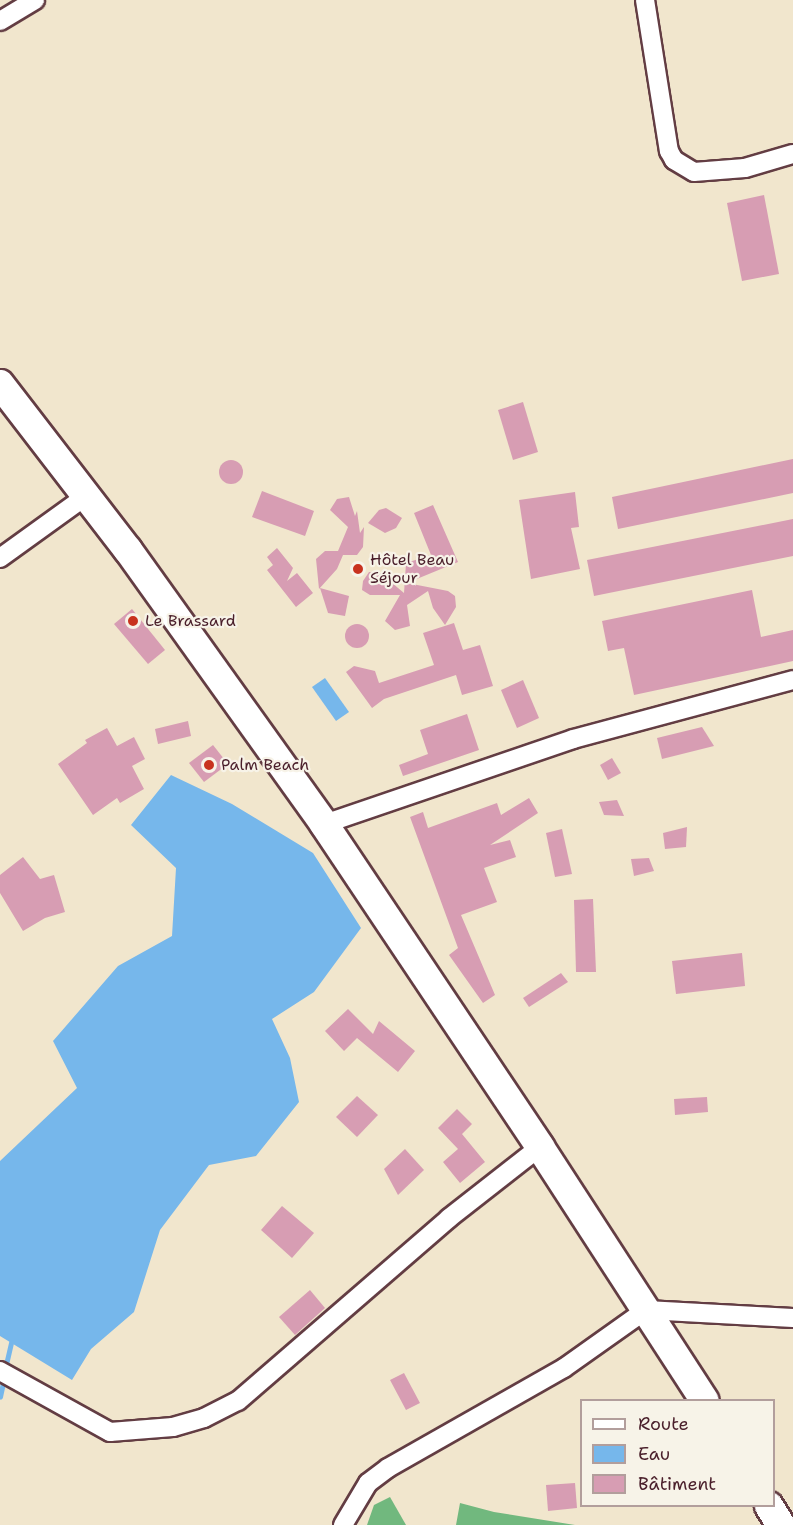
<!DOCTYPE html>
<meta charset="utf-8">
<style>
body{margin:0}
#map{position:relative;width:793px;height:1525px;overflow:hidden;background:#f1e6cd;font-family:"Shantell Sans",sans-serif}
div>[style]{position:absolute}
.forest>*{inset:0;background:#71b87e}
.water>*{inset:0;background:#76b7eb}
.stream>*{height:4.5px;margin:-2.25px;padding:0 2.25px;transform-origin:2.25px;border-radius:2.25px;background:#76b7eb}
.building>*{inset:0;background:#d79db3}
.round{border-radius:50%}
.roads{filter:drop-shadow(2px 0 #633d43) drop-shadow(-2px 0 #633d43) drop-shadow(0 2px #633d43) drop-shadow(0 -2px #633d43)}
.minor>*{height:18px;margin:-9px;padding:0 9px;transform-origin:9px;border-radius:9px;background:#fff}
.primary>*{height:28px;margin:-14px;padding:0 14px;transform-origin:14px;border-radius:14px;background:#fff}
.dots>*{width:16px;height:16px;translate:-50% -50%;box-sizing:border-box;border:3px solid #f7f3e8;border-radius:50%}
span{translate:-50% -50%;white-space:nowrap;text-align:center;line-height:1.15;-webkit-text-stroke:4.5px #f7f3e8;paint-order:stroke}
.poi-label{font-size:16px;color:#4a1f2b}
.left{translate:0 -50%;text-align:left}
.legend{position:absolute;left:580px;top:1399px;width:195px;height:108px;box-sizing:border-box;background:#f7f3e8;border:2px solid #b29e9c;margin:0;padding:8px 10px;list-style:none;font-size:18px;color:#4a1f2b}
.legend li{display:flex;align-items:center;gap:12px;height:30px}
.legend b{width:30px;border:2px solid #b29e9c}
</style>
<div id="map">
<div class="forest">
<i style="clip-path:polygon(390px 1497px,406px 1525px,367px 1525px,374px 1505px)"></i>
<i style="clip-path:polygon(460px 1503px,494px 1512px,575px 1525px,456px 1525px)"></i>
</div>
<div class="water">
<i style="clip-path:polygon(325px 678px,349px 712px,336px 721px,312px 687px)"></i>
<i style="clip-path:polygon(171px 775px,232px 804px,313px 853px,361px 928px,314px 992px,272px 1019px,290px 1058px,299px 1102px,256px 1156px,209px 1165px,160px 1230px,134px 1312px,91px 1349px,72px 1380px,0 1336px,0 1161px,77px 1088px,53px 1041px,118px 966px,172px 936px,176px 868px,131px 825px)"></i>
</div>
<div class="stream">
<i style="left:5px;top:1369px;width:27px;rotate:-77deg"></i>
<i style="left:0;top:1397px;width:19px;rotate:-78deg"></i>
</div>
<div class="building">
<i style="clip-path:polygon(764px 195px,779px 274px,742px 281px,727px 203px)"></i>
<i style="clip-path:polygon(523px 402px,538px 452px,513px 460px,498px 410px)"></i>
<i style="clip-path:polygon(793px 459px,793px 493px,618px 529px,612px 497px)"></i>
<i class="round" style="left:219px;top:460px;width:24px;height:24px"></i>
<i style="clip-path:polygon(262px 491px,314px 511px,305px 536px,252px 517px)"></i>
<i style="clip-path:polygon(575px 492px,579px 527px,571px 528px,580px 569px,531px 579px,519px 500px)"></i>
<i style="clip-path:polygon(349px 497px,355px 516px,357px 511px,360px 533px,364px 527px,363px 547px,357px 555px,343px 555px,337px 569px,319px 589px,316px 559px,325px 551px,338px 551px,348px 527px,330px 510px,337px 499px)"></i>
<i style="clip-path:polygon(433px 505px,458px 562px,407px 583px,448px 591px,455px 596px,456px 607px,445px 625px,433px 608px,428px 591px,407px 605px,410px 626px,395px 630px,385px 621px,400px 595px,370px 595px,362px 590px,363px 581px,369px 572px,379px 572px,404px 593px,406px 563px,431px 555px,414px 513px)"></i>
<i style="clip-path:polygon(386px 508px,402px 518px,396px 528px,385px 533px,368px 523px,379px 510px)"></i>
<i style="clip-path:polygon(793px 519px,793px 556px,594px 596px,587px 560px)"></i>
<i style="clip-path:polygon(277px 548px,293px 568px,287px 581px,297px 573px,313px 593px,296px 607px,267px 570px,273px 565px,267px 557px)"></i>
<i style="clip-path:polygon(320px 588px,349px 596px,345px 616px,328px 613px)"></i>
<i style="clip-path:polygon(752px 590px,761px 637px,793px 630px,793px 661px,634px 695px,624px 648px,608px 651px,602px 621px)"></i>
<i style="clip-path:polygon(132px 609px,165px 650px,148px 664px,114px 624px)"></i>
<i style="clip-path:polygon(454px 623px,463px 650px,480px 645px,493px 686px,462px 695px,456px 675px,384px 699px,372px 708px,346px 672px,354px 666px,375px 671px,379px 683px,434px 665px,423px 633px)"></i>
<i class="round" style="left:345px;top:624px;width:24px;height:24px"></i>
<i style="clip-path:polygon(523px 680px,539px 718px,517px 728px,501px 690px)"></i>
<i style="clip-path:polygon(467px 714px,479px 750px,403px 776px,399px 765px,428px 754px,420px 730px)"></i>
<i style="clip-path:polygon(188px 721px,191px 736px,158px 744px,155px 729px)"></i>
<i style="clip-path:polygon(702px 727px,714px 746px,662px 759px,657px 738px)"></i>
<i style="clip-path:polygon(107px 728px,117px 746px,134px 737px,145px 759px,132px 766px,144px 789px,120px 803px,117px 798px,93px 815px,58px 764px,87px 743px,85px 740px)"></i>
<i style="clip-path:polygon(213px 745px,228px 764px,204px 782px,189px 763px)"></i>
<i style="clip-path:polygon(612px 758px,621px 773px,608px 780px,600px 765px)"></i>
<i style="clip-path:polygon(529px 798px,538px 813px,490px 845px,510px 840px,516px 857px,484px 868px,497px 902px,461px 915px,495px 995px,483px 1003px,449px 955px,458px 948px,410px 817px,423px 812px,428px 828px,497px 803px,501px 815px)"></i>
<i style="clip-path:polygon(617px 800px,624px 816px,604px 815px,599px 802px)"></i>
<i style="clip-path:polygon(687px 827px,686px 847px,665px 849px,663px 833px)"></i>
<i style="clip-path:polygon(562px 829px,572px 874px,555px 877px,546px 833px)"></i>
<i style="clip-path:polygon(23px 857px,40px 879px,54px 875px,65px 912px,45px 918px,23px 931px,0 893px,0 875px)"></i>
<i style="clip-path:polygon(649px 858px,654px 871px,634px 876px,631px 859px)"></i>
<i style="clip-path:polygon(593px 899px,596px 972px,576px 972px,574px 900px)"></i>
<i style="clip-path:polygon(742px 953px,745px 986px,676px 994px,672px 961px)"></i>
<i style="clip-path:polygon(561px 973px,568px 982px,529px 1007px,523px 998px)"></i>
<i style="clip-path:polygon(348px 1009px,373px 1034px,379px 1021px,415px 1051px,398px 1072px,357px 1038px,344px 1051px,325px 1031px)"></i>
<i style="clip-path:polygon(357px 1096px,378px 1115px,357px 1137px,336px 1117px)"></i>
<i style="clip-path:polygon(707px 1097px,708px 1112px,675px 1115px,674px 1099px)"></i>
<i style="clip-path:polygon(457px 1109px,472px 1124px,462px 1134px,485px 1162px,460px 1183px,443px 1162px,458px 1149px,438px 1128px)"></i>
<i style="clip-path:polygon(405px 1149px,424px 1170px,398px 1195px,384px 1169px)"></i>
<i style="clip-path:polygon(282px 1206px,314px 1233px,292px 1258px,261px 1230px)"></i>
<i style="clip-path:polygon(310px 1290px,325px 1308px,295px 1335px,279px 1317px)"></i>
<i style="clip-path:polygon(404px 1373px,420px 1403px,406px 1410px,390px 1380px)"></i>
<i style="clip-path:polygon(575px 1483px,577px 1508px,548px 1511px,546px 1485px)"></i>
</div>
<div class="roads">
<div class="minor">
<i style="left:645px;top:0;width:153px;rotate:81deg"></i>
<i style="left:669px;top:151px;width:10px;rotate:61deg"></i>
<i style="left:674px;top:160px;width:23px;rotate:31deg"></i>
<i style="left:694px;top:172px;width:51px;rotate:-4.5deg"></i>
<i style="left:745px;top:168px;width:50px;rotate:-16.3deg"></i>
<i style="left:0;top:21px;width:41px;rotate:-31deg"></i>
<i style="left:0;top:558px;width:106px;rotate:-35.8deg"></i>
<i style="left:324px;top:824px;width:263px;rotate:-18.8deg"></i>
<i style="left:573px;top:739px;width:228px;rotate:-15deg"></i>
<i style="left:0;top:1371px;width:126px;rotate:29deg"></i>
<i style="left:110px;top:1432px;width:63px;rotate:-4.5deg"></i>
<i style="left:173px;top:1427px;width:32px;rotate:-16deg"></i>
<i style="left:204px;top:1418px;width:38px;rotate:-27deg"></i>
<i style="left:238px;top:1401px;width:279px;rotate:-40.9deg"></i>
<i style="left:449px;top:1218px;width:115px;rotate:-38deg"></i>
<i style="left:343px;top:1525px;width:49px;rotate:-59.2deg"></i>
<i style="left:368px;top:1483px;width:25px;rotate:-37deg"></i>
<i style="left:388px;top:1468px;width:202px;rotate:-29.6deg"></i>
<i style="left:564px;top:1368px;width:100px;rotate:-35.3deg"></i>
<i style="left:646px;top:1310px;width:147px;rotate:3.1deg"></i>
</div>
<div class="primary">
<i style="left:0;top:384px;width:210px;rotate:52.4deg"></i>
<i style="left:128px;top:550px;width:337px;rotate:54.4deg"></i>
<i style="left:324px;top:824px;width:389px;rotate:56.2deg"></i>
<i style="left:540px;top:1147px;width:302px;rotate:57deg"></i>
<i style="left:769px;top:1506px;width:22px;rotate:58deg"></i>
</div>
</div>
<div class="dots">
<i style="left:358px;top:569px;background:#c8321e"></i>
<i style="left:133px;top:621px;background:#c8321e"></i>
<i style="left:209px;top:765px;background:#c8321e"></i>
</div>
<div class="poi-label">
<span class="left" style="left:370px;top:569px">Hôtel Beau<br>Séjour</span>
<span class="left" style="left:145px;top:621px">Le Brassard</span>
<span class="left" style="left:221px;top:765px">Palm Beach</span>
</div>
<ul class="legend">
<li><b style="height:8px;background:#fff"></b>Route</li>
<li><b style="height:16px;background:#76b7eb"></b>Eau</li>
<li><b style="height:16px;background:#d79db3"></b>Bâtiment</li>
</ul>
</div>
